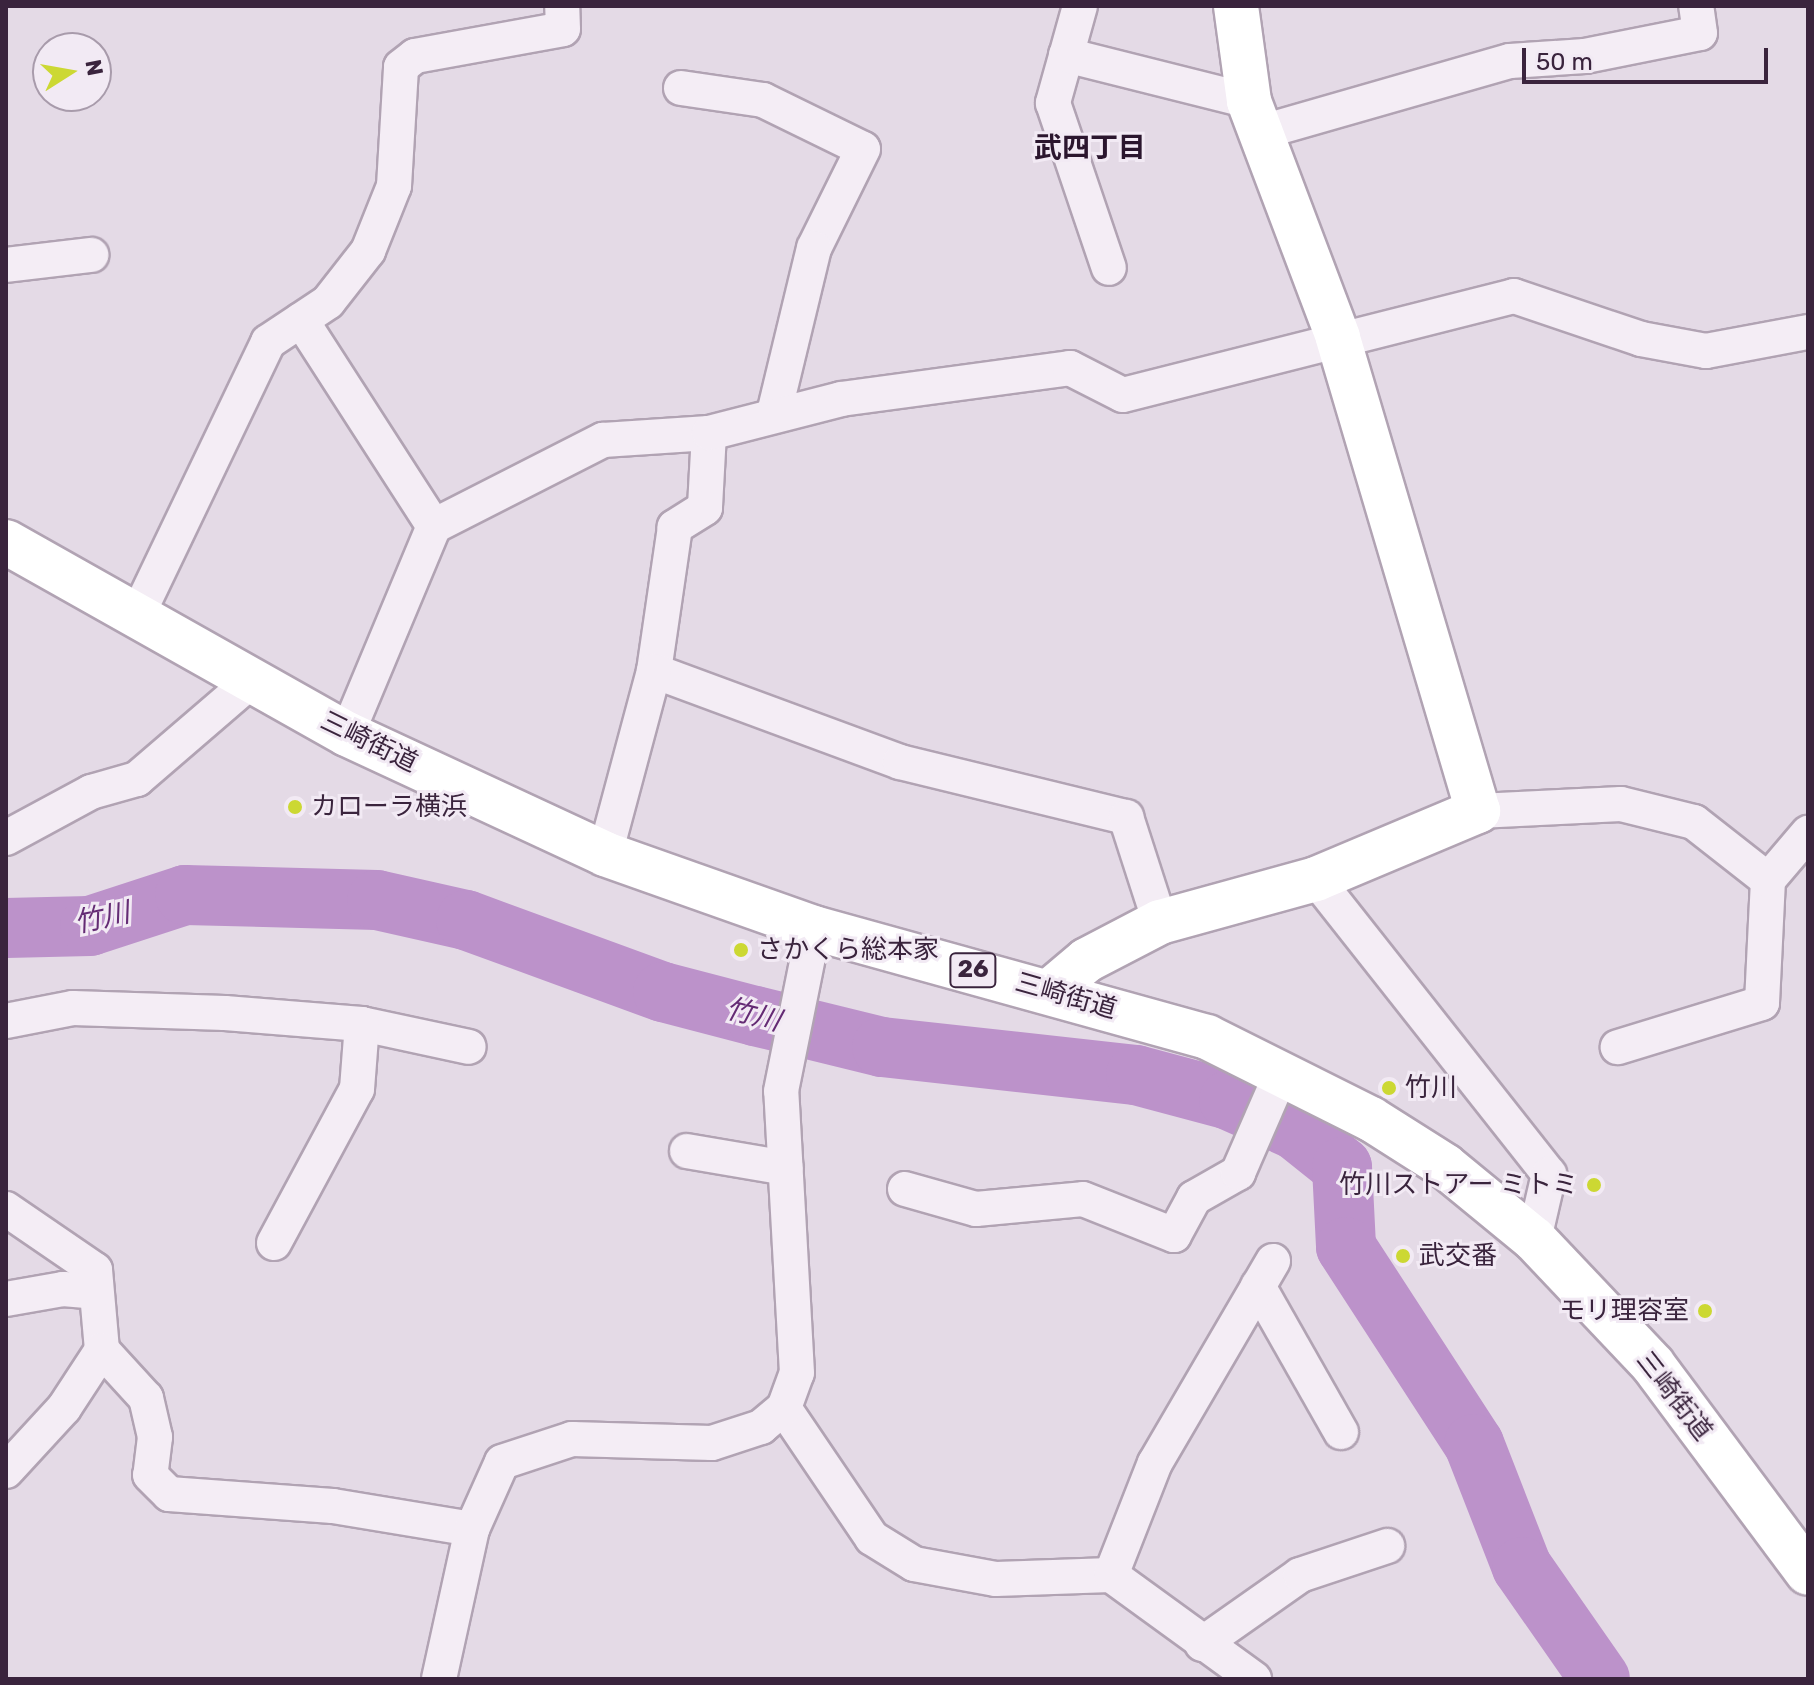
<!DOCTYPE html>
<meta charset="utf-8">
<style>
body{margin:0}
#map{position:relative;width:1814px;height:1685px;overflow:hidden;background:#e4dae6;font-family:Rubik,"Noto Sans JP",sans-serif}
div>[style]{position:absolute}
.river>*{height:60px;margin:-30px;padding:0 30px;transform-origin:30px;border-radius:30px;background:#bc92ca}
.roads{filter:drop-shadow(2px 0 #b1a3b3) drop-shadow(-2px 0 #b1a3b3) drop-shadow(0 2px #b1a3b3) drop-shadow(0 -2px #b1a3b3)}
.street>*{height:34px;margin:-17px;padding:0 17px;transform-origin:17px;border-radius:17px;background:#f4edf5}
.secondary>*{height:44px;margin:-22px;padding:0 22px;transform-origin:22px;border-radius:22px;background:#fff}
.primary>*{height:44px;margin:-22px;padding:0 22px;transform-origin:22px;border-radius:22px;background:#fff}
.dots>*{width:22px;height:22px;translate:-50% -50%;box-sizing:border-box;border:4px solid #f2eaf4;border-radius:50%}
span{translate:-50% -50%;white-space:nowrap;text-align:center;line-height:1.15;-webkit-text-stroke:6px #f2eaf4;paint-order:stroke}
.shield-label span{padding:2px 6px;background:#f2eaf4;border:2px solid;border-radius:6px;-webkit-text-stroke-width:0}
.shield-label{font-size:24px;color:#3a243d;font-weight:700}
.street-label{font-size:26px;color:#3a243d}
.poi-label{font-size:26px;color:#3a243d}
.left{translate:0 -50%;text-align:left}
.right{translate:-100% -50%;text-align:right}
.neighbourhood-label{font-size:28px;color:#2b162e;font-weight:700}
.water-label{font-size:28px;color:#642b74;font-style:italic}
.frame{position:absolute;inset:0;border:8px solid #3a243d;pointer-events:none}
.north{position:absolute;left:32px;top:32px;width:80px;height:80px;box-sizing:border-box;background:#f2eaf4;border:2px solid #a89bab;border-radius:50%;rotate:79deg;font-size:22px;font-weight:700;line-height:32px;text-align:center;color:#3a243d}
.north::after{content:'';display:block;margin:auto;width:28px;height:36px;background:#ccd833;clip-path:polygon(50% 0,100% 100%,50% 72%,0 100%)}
.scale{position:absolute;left:1522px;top:48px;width:246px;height:36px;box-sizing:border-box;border:4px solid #3a243d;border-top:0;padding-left:10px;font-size:24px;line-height:28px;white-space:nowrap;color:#3a243d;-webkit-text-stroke:6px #f2eaf4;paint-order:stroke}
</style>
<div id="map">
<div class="river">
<i style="left:6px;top:928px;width:84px;rotate:-1.4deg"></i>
<i style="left:90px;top:926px;width:100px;rotate:-18.1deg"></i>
<i style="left:185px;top:895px;width:192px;rotate:1.5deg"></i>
<i style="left:377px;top:900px;width:91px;rotate:12.7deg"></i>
<i style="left:466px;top:920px;width:210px;rotate:20.1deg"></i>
<i style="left:663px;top:992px;width:95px;rotate:14.6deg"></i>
<i style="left:755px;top:1016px;width:131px;rotate:13.7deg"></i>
<i style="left:882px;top:1047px;width:256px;rotate:6.3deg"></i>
<i style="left:1136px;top:1075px;width:96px;rotate:15deg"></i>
<i style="left:1229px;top:1100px;width:73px;rotate:24.1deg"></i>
<i style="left:1296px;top:1130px;width:59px;rotate:38.8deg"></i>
<i style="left:1342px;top:1167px;width:80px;rotate:87.1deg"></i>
<i style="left:1346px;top:1247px;width:235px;rotate:57deg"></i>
<i style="left:1474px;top:1444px;width:132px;rotate:68.7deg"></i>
<i style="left:1522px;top:1567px;width:136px;rotate:55.1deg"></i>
</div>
<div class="roads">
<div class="street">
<i style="left:1080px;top:6px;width:101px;rotate:105.6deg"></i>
<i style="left:1053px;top:103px;width:174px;rotate:71.3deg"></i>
<i style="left:1066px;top:55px;width:189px;rotate:14.1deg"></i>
<i style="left:681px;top:88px;width:83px;rotate:8.3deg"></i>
<i style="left:763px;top:100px;width:111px;rotate:26.1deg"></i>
<i style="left:863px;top:149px;width:110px;rotate:116.3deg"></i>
<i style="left:814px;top:248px;width:170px;rotate:103.6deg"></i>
<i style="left:1262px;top:132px;width:258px;rotate:-16deg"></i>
<i style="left:1510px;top:61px;width:75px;rotate:-3.8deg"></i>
<i style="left:1585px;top:56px;width:117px;rotate:-11.3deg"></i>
<i style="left:1700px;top:33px;width:27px;rotate:-98deg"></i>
<i style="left:6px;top:265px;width:86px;rotate:-6.7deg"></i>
<i style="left:301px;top:320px;width:245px;rotate:57.2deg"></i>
<i style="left:709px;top:433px;width:75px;rotate:93.1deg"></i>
<i style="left:705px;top:508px;width:36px;rotate:148deg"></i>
<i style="left:675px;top:527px;width:146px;rotate:98.3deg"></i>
<i style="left:654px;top:671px;width:262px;rotate:20.3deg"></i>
<i style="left:900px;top:762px;width:233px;rotate:13.7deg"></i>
<i style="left:1126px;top:817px;width:110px;rotate:72.1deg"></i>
<i style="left:136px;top:618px;width:306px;rotate:-64.4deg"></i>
<i style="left:268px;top:342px;width:72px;rotate:-33.7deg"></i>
<i style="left:328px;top:302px;width:65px;rotate:-51.9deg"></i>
<i style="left:368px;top:251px;width:70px;rotate:-68.2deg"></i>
<i style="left:394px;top:186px;width:119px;rotate:-86.6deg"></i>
<i style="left:401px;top:67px;width:18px;rotate:-38deg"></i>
<i style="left:415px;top:56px;width:150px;rotate:-10.3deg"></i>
<i style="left:563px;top:29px;width:23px;rotate:-92deg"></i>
<i style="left:347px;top:734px;width:225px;rotate:-67.3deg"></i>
<i style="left:434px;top:526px;width:190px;rotate:-27deg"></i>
<i style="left:603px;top:440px;width:106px;rotate:-3.8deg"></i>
<i style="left:709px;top:433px;width:136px;rotate:-14.4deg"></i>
<i style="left:841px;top:399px;width:231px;rotate:-7.7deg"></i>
<i style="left:1070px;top:368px;width:59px;rotate:27deg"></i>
<i style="left:1123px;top:395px;width:403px;rotate:-14.2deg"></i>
<i style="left:1514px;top:296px;width:134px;rotate:18.7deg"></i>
<i style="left:1641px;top:339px;width:66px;rotate:10.5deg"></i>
<i style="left:1706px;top:351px;width:104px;rotate:-10.6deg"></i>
<i style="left:1478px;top:811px;width:143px;rotate:-2.8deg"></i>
<i style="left:1621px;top:804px;width:75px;rotate:13.9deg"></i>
<i style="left:1694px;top:822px;width:94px;rotate:38.1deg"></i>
<i style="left:1768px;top:880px;width:123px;rotate:92.8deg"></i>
<i style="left:1762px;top:1003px;width:151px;rotate:163deg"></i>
<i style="left:6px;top:838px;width:97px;rotate:-28.4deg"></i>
<i style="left:91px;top:792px;width:48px;rotate:-15.8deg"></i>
<i style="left:137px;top:779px;width:152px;rotate:-40.7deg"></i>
<i style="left:605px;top:854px;width:189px;rotate:-75deg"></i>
<i style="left:1316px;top:879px;width:376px;rotate:51.7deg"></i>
<i style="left:1549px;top:1174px;width:67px;rotate:103deg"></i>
<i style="left:1768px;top:880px;width:62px;rotate:-49.6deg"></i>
<i style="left:6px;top:1021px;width:68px;rotate:-11deg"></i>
<i style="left:73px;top:1008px;width:152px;rotate:1.9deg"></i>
<i style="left:225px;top:1013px;width:137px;rotate:4.6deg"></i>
<i style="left:362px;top:1024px;width:109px;rotate:12.1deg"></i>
<i style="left:687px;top:1151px;width:100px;rotate:9.7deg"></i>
<i style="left:905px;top:1189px;width:74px;rotate:15.7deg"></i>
<i style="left:976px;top:1209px;width:107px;rotate:-5.3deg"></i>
<i style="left:1083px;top:1199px;width:98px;rotate:21.6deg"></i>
<i style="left:1174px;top:1235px;width:42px;rotate:-61.6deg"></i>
<i style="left:1194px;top:1198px;width:51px;rotate:-29.6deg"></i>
<i style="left:1238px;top:1173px;width:110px;rotate:-66.5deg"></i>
<i style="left:6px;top:1209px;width:108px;rotate:34.4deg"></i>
<i style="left:95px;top:1270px;width:80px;rotate:85deg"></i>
<i style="left:102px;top:1350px;width:65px;rotate:47.5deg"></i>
<i style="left:146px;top:1398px;width:40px;rotate:77deg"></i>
<i style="left:155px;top:1437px;width:38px;rotate:97deg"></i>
<i style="left:150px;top:1475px;width:27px;rotate:45deg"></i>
<i style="left:169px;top:1494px;width:164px;rotate:4.2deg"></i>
<i style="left:333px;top:1506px;width:141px;rotate:9.4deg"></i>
<i style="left:274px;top:1243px;width:175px;rotate:-61.7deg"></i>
<i style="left:357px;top:1089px;width:65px;rotate:-85.6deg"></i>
<i style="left:1258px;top:1286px;width:168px;rotate:60.4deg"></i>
<i style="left:6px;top:1299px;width:58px;rotate:-10deg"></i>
<i style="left:63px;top:1289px;width:32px;rotate:5deg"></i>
<i style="left:784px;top:1408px;width:157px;rotate:55.9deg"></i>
<i style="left:872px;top:1538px;width:49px;rotate:31.8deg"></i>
<i style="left:914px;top:1564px;width:83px;rotate:10.4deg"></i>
<i style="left:996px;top:1579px;width:115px;rotate:-2deg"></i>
<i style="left:1111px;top:1575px;width:177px;rotate:36deg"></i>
<i style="left:6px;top:1471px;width:86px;rotate:-47.4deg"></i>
<i style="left:64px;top:1408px;width:69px;rotate:-56.8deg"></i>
<i style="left:1111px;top:1575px;width:120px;rotate:-68.6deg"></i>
<i style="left:1155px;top:1463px;width:234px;rotate:-59.7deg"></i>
<i style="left:1202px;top:1644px;width:120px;rotate:-35.1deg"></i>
<i style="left:1300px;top:1575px;width:92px;rotate:-18.4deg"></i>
<i style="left:439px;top:1679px;width:154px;rotate:-77.6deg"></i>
<i style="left:472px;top:1529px;width:73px;rotate:-65.9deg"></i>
<i style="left:502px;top:1462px;width:74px;rotate:-18.2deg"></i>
<i style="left:572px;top:1439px;width:140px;rotate:1.6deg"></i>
<i style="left:712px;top:1443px;width:52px;rotate:-18.1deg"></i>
<i style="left:761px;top:1427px;width:30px;rotate:-40deg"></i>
<i style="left:784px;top:1408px;width:37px;rotate:-70deg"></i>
<i style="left:797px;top:1373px;width:282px;rotate:-93.2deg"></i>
<i style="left:781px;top:1091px;width:166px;rotate:-78.6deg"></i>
</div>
<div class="secondary">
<i style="left:1050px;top:991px;width:48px;rotate:-40deg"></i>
<i style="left:1087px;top:960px;width:82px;rotate:-27.5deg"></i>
<i style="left:1160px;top:922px;width:162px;rotate:-15.4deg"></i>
<i style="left:1316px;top:879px;width:176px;rotate:-22.8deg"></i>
<i style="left:1478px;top:811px;width:494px;rotate:-106.5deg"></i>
<i style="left:1338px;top:337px;width:252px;rotate:-110.7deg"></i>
<i style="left:1249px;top:101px;width:96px;rotate:-97.8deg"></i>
</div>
<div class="primary">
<i style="left:6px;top:542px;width:391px;rotate:29.4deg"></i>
<i style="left:347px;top:734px;width:285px;rotate:24.9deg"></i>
<i style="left:605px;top:854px;width:222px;rotate:19.5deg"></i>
<i style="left:814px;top:928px;width:408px;rotate:15.5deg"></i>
<i style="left:1207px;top:1037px;width:183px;rotate:26.6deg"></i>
<i style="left:1371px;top:1119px;width:88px;rotate:32.4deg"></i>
<i style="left:1445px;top:1166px;width:115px;rotate:39.4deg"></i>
<i style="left:1534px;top:1239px;width:173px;rotate:46.6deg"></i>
<i style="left:1653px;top:1365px;width:259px;rotate:53.3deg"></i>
</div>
</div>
<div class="dots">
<i style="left:295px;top:807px;background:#ccd833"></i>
<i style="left:741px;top:950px;background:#ccd833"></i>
<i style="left:1389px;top:1088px;background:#ccd833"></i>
<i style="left:1594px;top:1185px;background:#ccd833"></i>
<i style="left:1403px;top:1256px;background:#ccd833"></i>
<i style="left:1705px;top:1311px;background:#ccd833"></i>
</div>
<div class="shield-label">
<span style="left:973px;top:970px">26</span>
</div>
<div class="street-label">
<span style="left:369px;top:742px;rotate:26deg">三崎街道</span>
<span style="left:1066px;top:996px;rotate:16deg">三崎街道</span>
<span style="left:1674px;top:1396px;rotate:52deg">三崎街道</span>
</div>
<div class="poi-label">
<span class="left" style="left:311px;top:807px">カローラ横浜</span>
<span class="left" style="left:757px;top:950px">さかくら総本家</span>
<span class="left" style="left:1405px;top:1088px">竹川</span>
<span class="right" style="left:1578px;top:1185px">竹川ストアー ミトミ</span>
<span class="left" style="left:1419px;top:1256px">武交番</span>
<span class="right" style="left:1689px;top:1311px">モリ理容室</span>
</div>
<div class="neighbourhood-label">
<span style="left:1090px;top:148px">武四丁目</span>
</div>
<div class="water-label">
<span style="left:102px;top:918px;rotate:-12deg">竹川</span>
<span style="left:753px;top:1015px;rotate:14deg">竹川</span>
</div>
<div class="frame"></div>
<div class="north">N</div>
<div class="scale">50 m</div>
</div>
